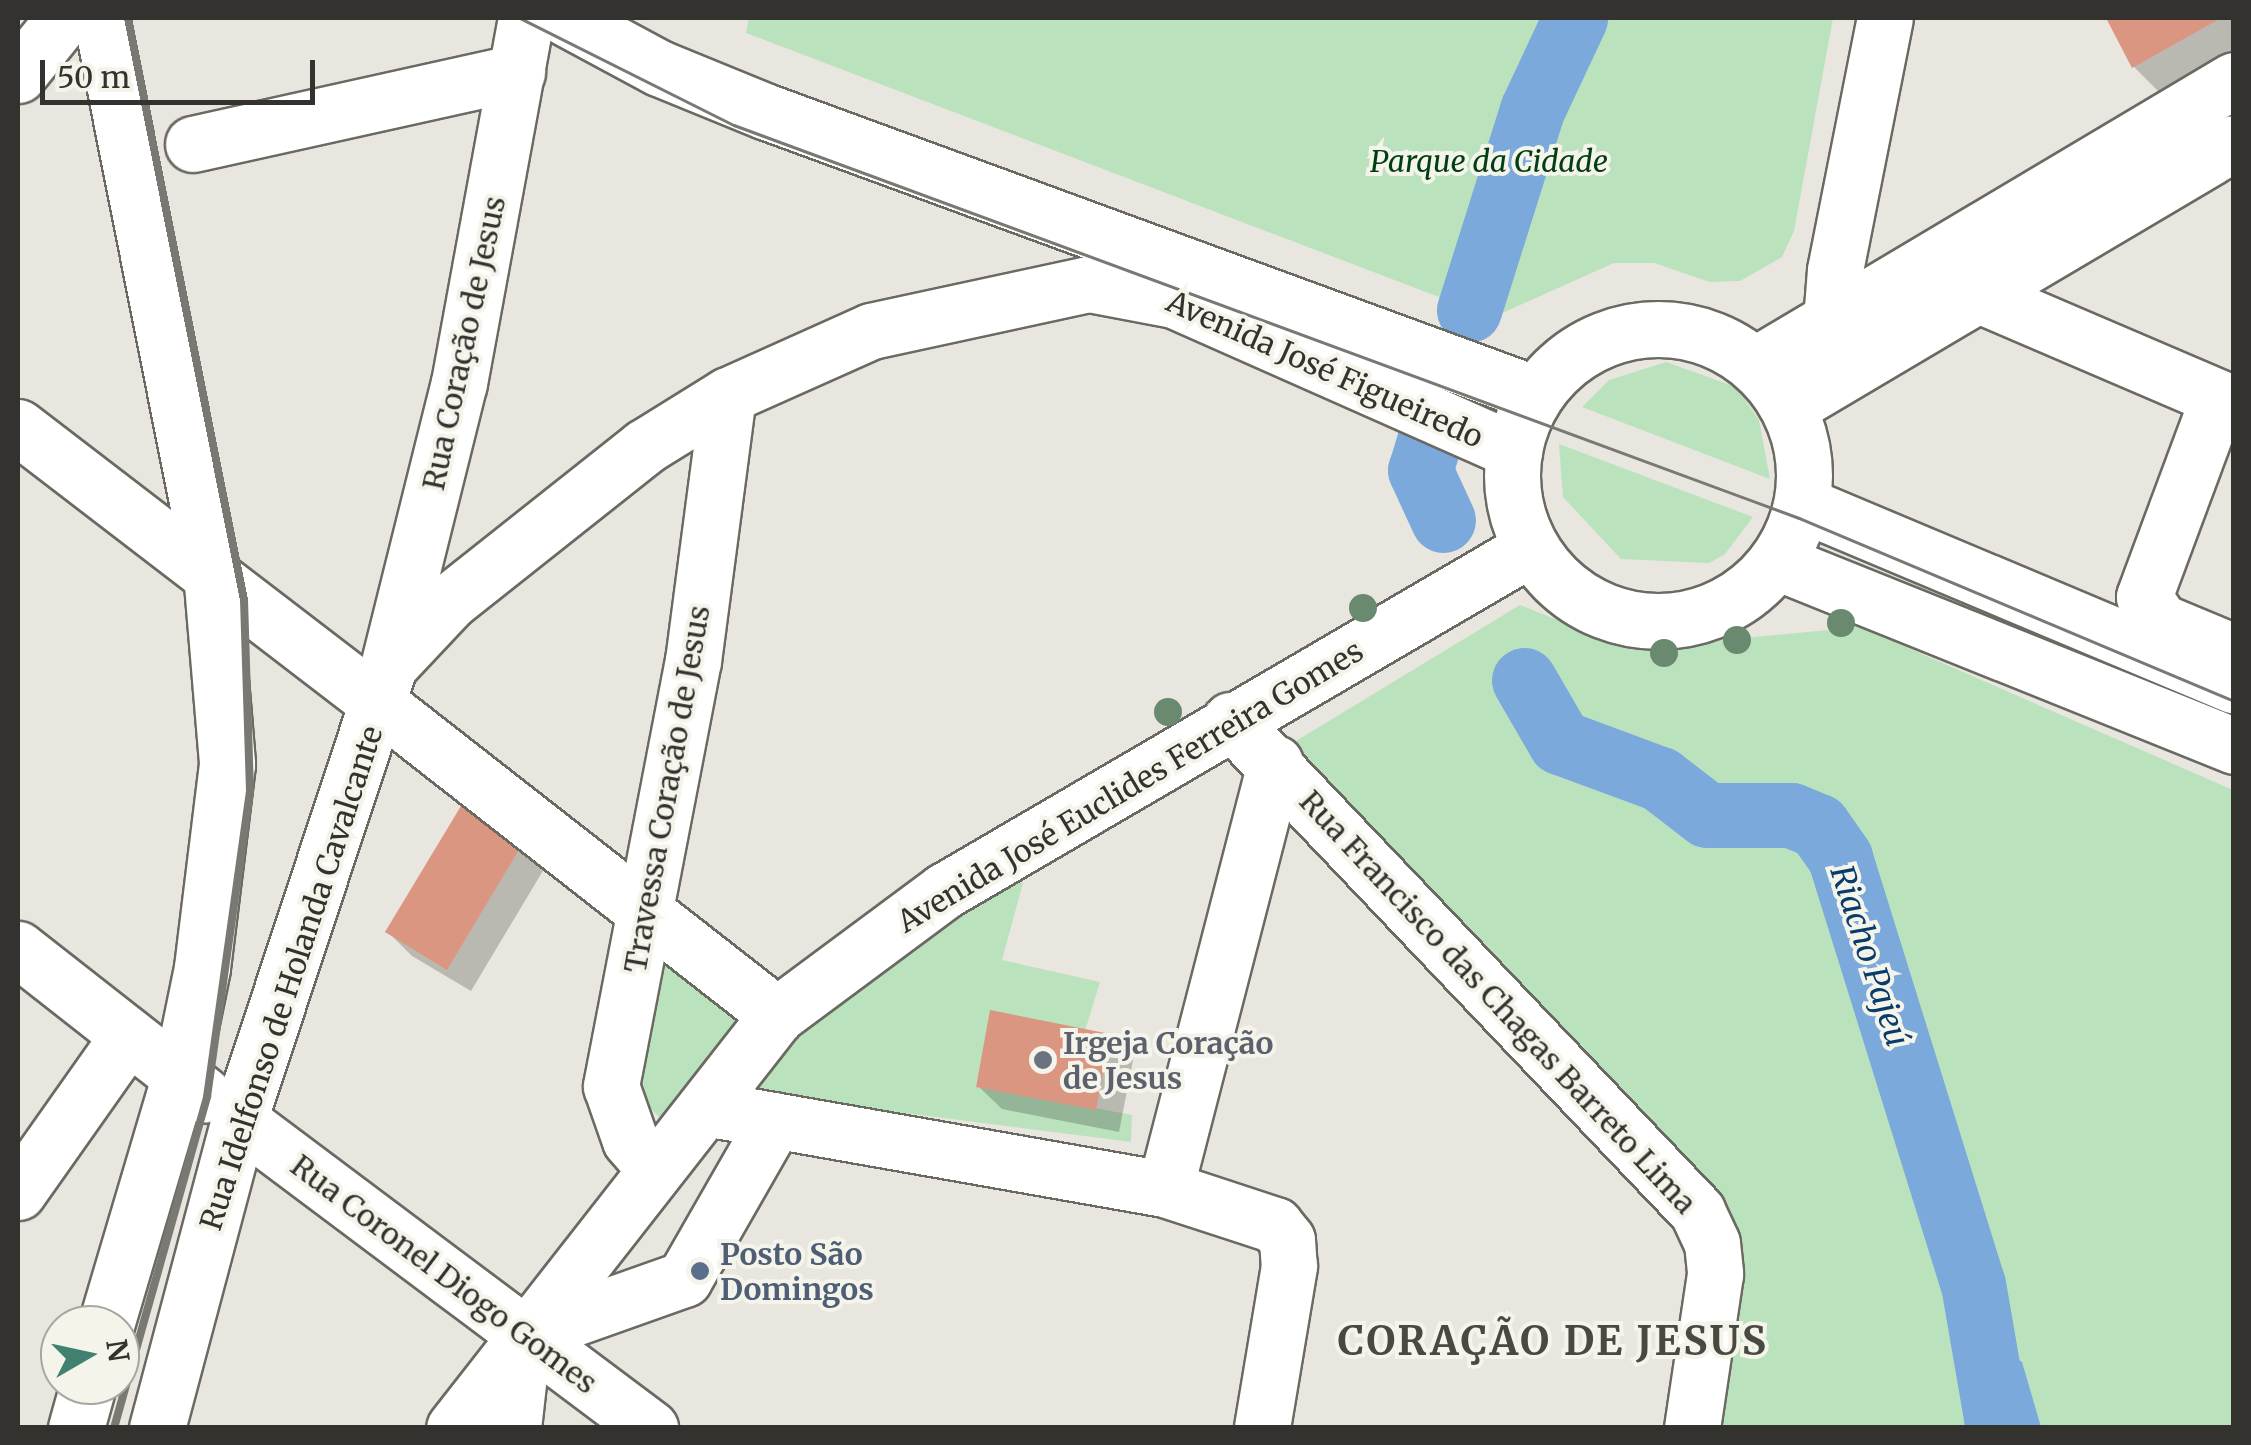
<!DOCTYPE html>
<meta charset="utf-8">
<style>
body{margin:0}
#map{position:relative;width:2251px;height:1445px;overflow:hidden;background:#e8e6de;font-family:Merriweather,serif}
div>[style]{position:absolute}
.green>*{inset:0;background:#bae3bd}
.water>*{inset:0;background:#7ba9dc}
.shadow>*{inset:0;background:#0003}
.river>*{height:65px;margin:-32.5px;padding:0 32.5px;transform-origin:32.5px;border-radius:32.5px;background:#7ba9dc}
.building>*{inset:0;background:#db9682}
.roads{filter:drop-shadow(2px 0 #6a6962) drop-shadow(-2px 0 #6a6962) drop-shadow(0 2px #6a6962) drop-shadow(0 -2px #6a6962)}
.minor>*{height:55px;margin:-27.5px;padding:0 27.5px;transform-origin:27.5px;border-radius:27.5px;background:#fff}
.major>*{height:55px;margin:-27.5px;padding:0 27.5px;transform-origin:27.5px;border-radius:27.5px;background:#fff}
.major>.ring{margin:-27.5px;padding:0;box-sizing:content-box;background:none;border:55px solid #fff;border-radius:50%}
.tram>*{height:2.5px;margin:-1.25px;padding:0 1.25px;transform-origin:1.25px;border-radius:1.25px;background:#797873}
.rail>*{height:8px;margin:-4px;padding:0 4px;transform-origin:4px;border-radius:4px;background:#797873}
.trees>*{width:28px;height:28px;margin:-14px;border-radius:50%;background:#698a6e}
.dots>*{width:28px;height:28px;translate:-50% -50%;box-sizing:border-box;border:5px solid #f5f4eb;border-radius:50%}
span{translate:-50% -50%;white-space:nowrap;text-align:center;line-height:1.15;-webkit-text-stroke:8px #f5f4eb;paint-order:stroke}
.park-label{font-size:30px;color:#013f12;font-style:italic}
.street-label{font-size:30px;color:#33322f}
.worship-label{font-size:30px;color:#5b616d;font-weight:700}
.left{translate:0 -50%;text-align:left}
.service-label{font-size:30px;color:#4e5e75;font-weight:700}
.water-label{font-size:32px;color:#0a3c6b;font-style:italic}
.district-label{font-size:40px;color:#494841;font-weight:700;letter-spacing:2.5px}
.frame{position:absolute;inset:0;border:20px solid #33322f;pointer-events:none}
.north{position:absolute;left:40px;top:1305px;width:100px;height:100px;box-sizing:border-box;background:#f5f4eb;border:2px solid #a7a6a0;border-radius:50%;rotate:81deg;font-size:28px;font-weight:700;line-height:40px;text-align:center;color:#33322f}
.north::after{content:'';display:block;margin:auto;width:35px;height:45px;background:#418170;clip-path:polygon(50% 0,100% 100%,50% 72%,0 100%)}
.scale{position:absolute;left:40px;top:60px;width:275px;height:45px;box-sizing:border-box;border:5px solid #33322f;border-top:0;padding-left:12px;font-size:30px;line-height:35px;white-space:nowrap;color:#33322f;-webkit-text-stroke:8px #f5f4eb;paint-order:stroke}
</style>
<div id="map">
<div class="green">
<i style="clip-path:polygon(749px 18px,1833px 18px,1794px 231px,1782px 257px,1740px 281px,1710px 282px,1654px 263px,1614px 263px,1500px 314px,1481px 313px,746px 33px)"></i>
<i style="clip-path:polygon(1666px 362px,1736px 387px,1759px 420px,1770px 479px,1582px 407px,1609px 380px)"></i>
<i style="clip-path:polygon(1559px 444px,1753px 517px,1725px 554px,1709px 563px,1621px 559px,1563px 497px)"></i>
<i style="clip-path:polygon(1520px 605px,1629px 649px,1860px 627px,2233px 790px,2233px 1427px,1718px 1427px,1741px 1284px,1719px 1213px,1291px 744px)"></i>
<i style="clip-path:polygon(1015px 875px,1023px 883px,1002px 960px,1100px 982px,1085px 1031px,991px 1011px,976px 1086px,1132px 1115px,1131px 1142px,741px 1092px,789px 1022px)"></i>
<i style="clip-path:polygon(665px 944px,749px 1014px,662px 1120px,646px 1104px,641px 1070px)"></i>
</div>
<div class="water">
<i style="clip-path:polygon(1982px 1337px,2022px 1362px,2041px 1427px,1965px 1427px,1960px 1367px)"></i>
</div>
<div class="shadow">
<i style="clip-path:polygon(2109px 18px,2234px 18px,2234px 58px,2165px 98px,2134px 67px)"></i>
<i style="clip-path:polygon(521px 845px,544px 869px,471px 991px,412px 956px,388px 932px)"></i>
<i style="clip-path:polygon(1109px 1036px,1133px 1060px,1119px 1132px,1002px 1109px,978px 1086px)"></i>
</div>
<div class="river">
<i style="left:1469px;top:310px;width:210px;rotate:-72.5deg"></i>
<i style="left:1532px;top:110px;width:102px;rotate:-64.9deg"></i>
<i style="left:1431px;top:435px;width:37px;rotate:107deg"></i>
<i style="left:1420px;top:470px;width:55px;rotate:65.3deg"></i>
<i style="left:1524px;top:680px;width:72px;rotate:59.9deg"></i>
<i style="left:1560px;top:742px;width:107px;rotate:20.3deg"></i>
<i style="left:1660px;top:779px;width:59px;rotate:37.5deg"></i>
<i style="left:1707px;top:815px;width:84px"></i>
<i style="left:1791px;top:815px;width:29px;rotate:22deg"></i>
<i style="left:1818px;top:826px;width:39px;rotate:55deg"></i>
<i style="left:1840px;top:858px;width:446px;rotate:72.7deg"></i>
<i style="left:1973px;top:1284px;width:146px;rotate:80.2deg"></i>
</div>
<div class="building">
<i style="clip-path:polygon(2106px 18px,2221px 18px,2132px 68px)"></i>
<i style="clip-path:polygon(461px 806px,523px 843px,447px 970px,385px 932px)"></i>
<i style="clip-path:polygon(990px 1010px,1110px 1034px,1096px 1110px,976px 1087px)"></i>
</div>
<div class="roads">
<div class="minor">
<i style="left:18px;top:75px;width:73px;rotate:-51.1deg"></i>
<i style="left:193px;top:144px;width:332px;rotate:-12.5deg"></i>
<i style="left:1977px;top:294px;width:280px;rotate:23.2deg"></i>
<i style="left:1828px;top:359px;width:89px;rotate:-85.5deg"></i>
<i style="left:1835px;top:270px;width:257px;rotate:-78.8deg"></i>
<i style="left:2218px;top:398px;width:212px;rotate:110.4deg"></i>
<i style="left:2144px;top:597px;width:29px;rotate:56deg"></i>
<i style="left:2160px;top:621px;width:80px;rotate:22.7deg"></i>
<i style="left:378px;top:703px;width:507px;rotate:38.02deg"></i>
<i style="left:1230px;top:720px;width:678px;rotate:46.44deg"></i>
<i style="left:1697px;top:1211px;width:35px;rotate:65deg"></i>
<i style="left:1712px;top:1243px;width:31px;rotate:84deg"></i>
<i style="left:1715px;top:1274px;width:156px;rotate:98.5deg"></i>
<i style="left:705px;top:1108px;width:467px;rotate:10deg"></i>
<i style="left:1165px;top:1189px;width:116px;rotate:18.1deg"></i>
<i style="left:1275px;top:1225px;width:19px;rotate:51deg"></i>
<i style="left:1287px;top:1240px;width:26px;rotate:86deg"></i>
<i style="left:1289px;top:1266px;width:164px;rotate:99.5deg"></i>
<i style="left:239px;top:1120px;width:514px;rotate:36.85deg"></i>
<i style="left:655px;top:1169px;width:38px;rotate:-131deg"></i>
<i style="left:630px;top:1140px;width:57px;rotate:-109.4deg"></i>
<i style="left:611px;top:1086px;width:433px;rotate:-79.1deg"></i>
<i style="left:693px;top:661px;width:268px;rotate:-82.5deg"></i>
<i style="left:1165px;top:1189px;width:440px;rotate:-75.5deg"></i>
<i style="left:18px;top:1192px;width:191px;rotate:-54.8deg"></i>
<i style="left:523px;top:1336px;width:171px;rotate:-19.5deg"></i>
<i style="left:684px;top:1279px;width:183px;rotate:-60.2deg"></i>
<i style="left:454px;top:1428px;width:524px;rotate:-51.97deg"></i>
<i style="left:777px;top:1015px;width:208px;rotate:-36.6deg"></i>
<i style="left:944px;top:891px;width:680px;rotate:-30.3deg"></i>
<i style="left:513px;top:1428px;width:90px;rotate:-83.6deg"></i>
</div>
<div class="major">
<i style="left:101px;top:18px;width:565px;rotate:78.77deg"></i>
<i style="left:211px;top:572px;width:193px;rotate:85.2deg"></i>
<i style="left:227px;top:764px;width:206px;rotate:97deg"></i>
<i style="left:202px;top:968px;width:109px;rotate:101.6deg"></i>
<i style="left:180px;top:1075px;width:261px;rotate:106.5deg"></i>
<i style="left:566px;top:18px;width:106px;rotate:28.3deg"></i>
<i style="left:659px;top:68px;width:117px;rotate:22.2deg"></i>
<i style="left:767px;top:112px;width:819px;rotate:20.14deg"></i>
<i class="ring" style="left:1512px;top:329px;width:237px;height:237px"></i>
<i style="left:1755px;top:365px;width:557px;rotate:-30.75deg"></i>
<i style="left:1788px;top:407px;width:518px;rotate:-30.62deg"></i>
<i style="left:18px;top:427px;width:454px;rotate:37.5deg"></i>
<i style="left:1802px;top:504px;width:469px;rotate:22.8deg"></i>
<i style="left:1777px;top:562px;width:493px;rotate:21.9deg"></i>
<i style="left:389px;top:663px;width:289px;rotate:-76deg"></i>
<i style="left:459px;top:383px;width:371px;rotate:-79.6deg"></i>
<i style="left:18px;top:949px;width:236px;rotate:38.1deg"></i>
<i style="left:76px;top:1428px;width:45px;rotate:-74.4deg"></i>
<i style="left:157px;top:1428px;width:319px;rotate:-75.1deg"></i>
<i style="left:239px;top:1120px;width:478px;rotate:-71.7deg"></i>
<i style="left:389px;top:666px;width:89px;rotate:-46.8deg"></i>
<i style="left:450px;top:601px;width:248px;rotate:-38.4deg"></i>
<i style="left:644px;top:447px;width:99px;rotate:-31.8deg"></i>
<i style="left:728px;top:395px;width:157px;rotate:-24.1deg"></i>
<i style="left:871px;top:331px;width:223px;rotate:-12.2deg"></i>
<i style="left:1089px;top:284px;width:86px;rotate:10.7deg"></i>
<i style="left:1174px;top:300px;width:372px;rotate:23.9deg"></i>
</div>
</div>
<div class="tram">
<i style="left:520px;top:18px;width:239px;rotate:26.6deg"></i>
<i style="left:734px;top:125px;width:1135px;rotate:20.25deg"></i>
<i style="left:1799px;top:518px;width:472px;rotate:22.8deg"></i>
</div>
<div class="rail">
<i style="left:114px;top:1428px;width:344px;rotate:-74.3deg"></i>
<i style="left:207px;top:1097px;width:309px;rotate:-82deg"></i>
<i style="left:250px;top:791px;width:191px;rotate:-91.8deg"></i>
<i style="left:244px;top:600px;width:593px;rotate:-101.27deg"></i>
</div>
<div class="trees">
<i style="left:1363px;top:608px"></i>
<i style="left:1841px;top:623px"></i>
<i style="left:1737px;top:640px"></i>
<i style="left:1664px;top:653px"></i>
<i style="left:1168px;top:712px"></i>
</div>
<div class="dots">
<i style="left:1043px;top:1060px;background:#6b7280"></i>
<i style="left:700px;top:1271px;background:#5c6f8a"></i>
</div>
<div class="park-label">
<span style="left:1489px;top:161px">Parque da Cidade</span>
</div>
<div class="street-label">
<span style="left:464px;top:343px;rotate:-78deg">Rua Coração de Jesus</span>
<span style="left:1325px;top:369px;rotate:24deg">Avenida José Figueiredo</span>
<span style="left:1130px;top:786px;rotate:-31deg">Avenida José Euclides Ferreira Gomes</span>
<span style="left:667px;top:789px;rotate:-80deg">Travessa Coração de Jesus</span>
<span style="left:291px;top:978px;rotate:-72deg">Rua Idelfonso de Holanda Cavalcante</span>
<span style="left:1498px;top:1002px;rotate:47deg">Rua Francisco das Chagas Barreto Lima</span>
<span style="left:444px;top:1274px;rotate:37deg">Rua Coronel Diogo Gomes</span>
</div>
<div class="worship-label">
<span class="left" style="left:1063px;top:1060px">Irgeja Coração<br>de Jesus</span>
</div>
<div class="service-label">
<span class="left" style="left:720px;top:1271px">Posto São<br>Domingos</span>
</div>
<div class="water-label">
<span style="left:1869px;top:956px;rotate:72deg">Riacho Pajeú</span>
</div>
<div class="district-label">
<span style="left:1553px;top:1341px">CORAÇÃO DE JESUS</span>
</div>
<div class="frame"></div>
<div class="north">N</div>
<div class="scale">50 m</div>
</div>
